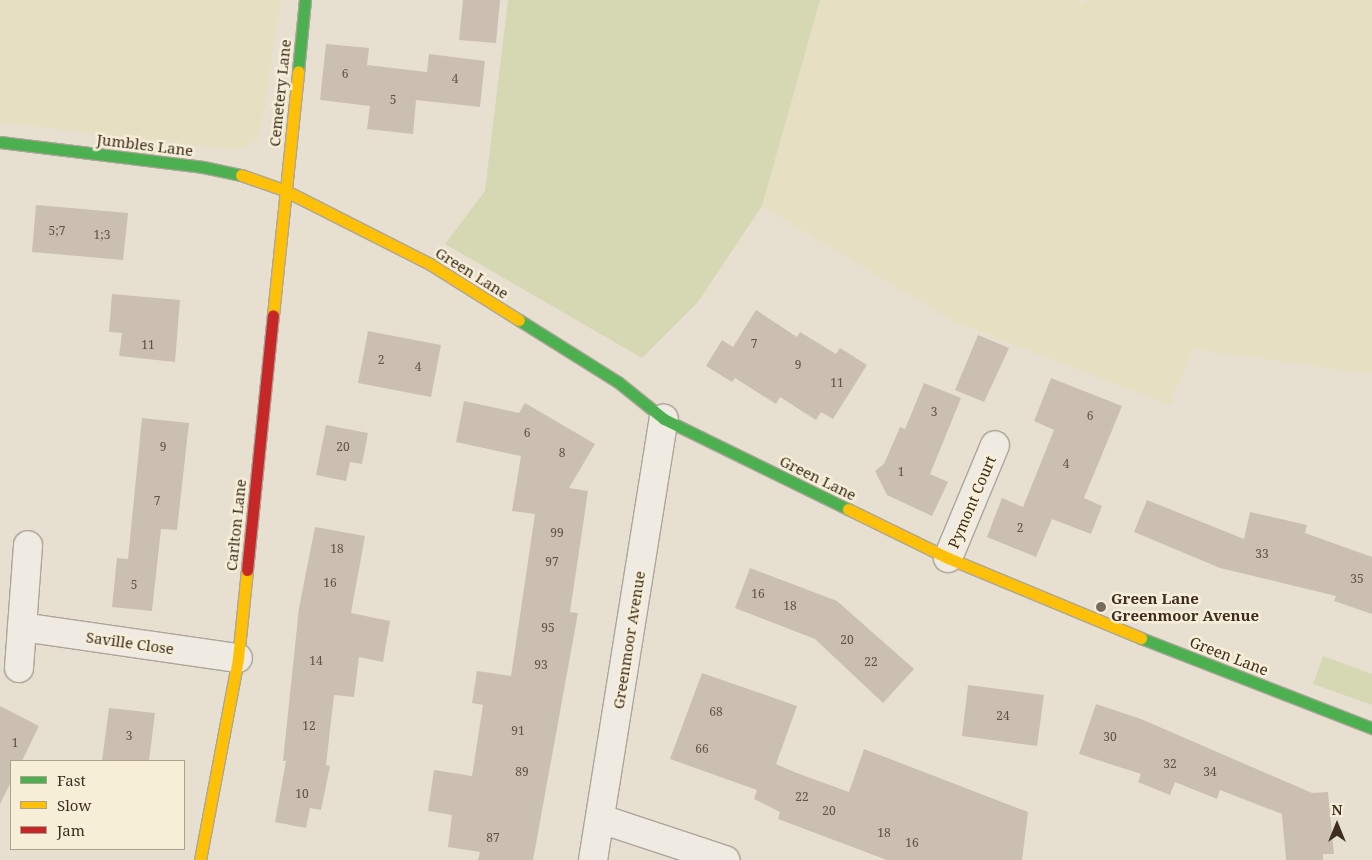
<!DOCTYPE html>
<style>
body{margin:0}
#map{position:relative;width:1372px;height:860px;overflow:hidden;background:#e7e0d1;font-family:"Noto Serif",serif}
div>[style]{position:absolute}
.farmland>*{inset:0;background:#e6dfc2}
.green>*{inset:0;background:#d6d7b3}
.building>*{inset:0;background:#cbbfb2}
.roads{filter:drop-shadow(1px 0 #ada599) drop-shadow(-1px 0 #ada599) drop-shadow(0 1px #ada599) drop-shadow(0 -1px #ada599)}
.street>*{height:28px;margin:-14px;padding:0 14px;transform-origin:14px;border-radius:14px;background:#efebe3}
.fast>*{height:11px;margin:-5.5px;padding:0 5.5px;transform-origin:5.5px;border-radius:5.5px;background:#4caf50}
.slow>*{height:11px;margin:-5.5px;padding:0 5.5px;transform-origin:5.5px;border-radius:5.5px;background:#ffc107}
.jam>*{height:11px;margin:-5.5px;padding:0 5.5px;transform-origin:5.5px;border-radius:5.5px;background:#c62828}
.dots>*{width:14px;height:14px;translate:-50% -50%;box-sizing:border-box;border:2px solid #f7eed8;border-radius:50%}
span{translate:-50% -50%;white-space:nowrap;text-align:center;line-height:1.15;-webkit-text-stroke:5px #f7eed8;paint-order:stroke}
.number-label{font-size:12px;color:#605244}
.number-label span{-webkit-text-stroke-width:0}
.street-label{font-size:15px;color:#3d2e20}
.poi-label{font-size:15px;color:#3d2e20;font-weight:700}
.left{translate:0 -50%;text-align:left}
.legend{position:absolute;left:10px;top:760px;width:175px;height:90px;box-sizing:border-box;background:#f7eed8;border:1px solid #ada18e;margin:0;padding:6px 9px;list-style:none;font-size:15px;color:#3d2e20}
.legend li{display:flex;align-items:center;gap:10px;height:25px}
.legend b{width:25px;border:1px solid #ada18e}
.north{position:absolute;left:1312px;top:800px;width:50px;height:50px;-webkit-text-stroke:4px #f7eed8;paint-order:stroke;rotate:0deg;font-size:14px;font-weight:700;line-height:20px;text-align:center;color:#3d2e20}
.north::after{content:'';display:block;margin:auto;width:18px;height:22px;background:#3d2e20;clip-path:polygon(50% 0,100% 100%,50% 72%,0 100%)}
</style>
<div id="map">
<div class="farmland">
<i style="clip-path:polygon(0 0,281px 0,261px 128px,256px 139px,247px 147px,233px 150px,0 122px)"></i>
<i style="clip-path:polygon(820px 0,1077px 0,1082px 5px,1087px 0,1372px 0,1372px 374px,1193px 349px,1170px 405px,953px 321px,762px 206px)"></i>
</div>
<div class="green">
<i style="clip-path:polygon(508px 0,820px 0,762px 206px,698px 302px,642px 358px,445px 244px,485px 191px)"></i>
<i style="clip-path:polygon(1323px 656px,1372px 674px,1372px 705px,1313px 684px)"></i>
</div>
<div class="building">
<i style="clip-path:polygon(463px 0,500px 0,496px 43px,459px 40px)"></i>
<i style="clip-path:polygon(326px 44px,369px 48px,367px 65px,427px 72px,429px 54px,485px 61px,480px 107px,416px 100px,413px 134px,367px 129px,370px 106px,320px 100px)"></i>
<i style="clip-path:polygon(36px 205px,128px 213px,123px 260px,32px 252px)"></i>
<i style="clip-path:polygon(112px 294px,180px 300px,175px 362px,119px 356px,122px 333px,109px 332px)"></i>
<i style="clip-path:polygon(756px 310px,797px 337px,800px 332px,836px 354px,840px 348px,867px 365px,833px 419px,821px 412px,816px 420px,780px 397px,776px 404px,735px 378px,732px 382px,706px 366px,722px 340px,733px 347px)"></i>
<i style="clip-path:polygon(368px 331px,441px 345px,431px 397px,358px 383px)"></i>
<i style="clip-path:polygon(978px 335px,1009px 348px,984px 402px,955px 390px)"></i>
<i style="clip-path:polygon(1051px 378px,1122px 406px,1084px 498px,1102px 506px,1091px 534px,1052px 519px,1036px 557px,987px 537px,1002px 498px,1023px 507px,1054px 430px,1034px 421px)"></i>
<i style="clip-path:polygon(924px 383px,961px 398px,930px 474px,948px 482px,932px 516px,887px 495px,875px 471px,884px 464px,900px 427px,905px 429px)"></i>
<i style="clip-path:polygon(464px 401px,519px 413px,525px 403px,595px 444px,569px 488px,588px 491px,570px 612px,578px 613px,533px 860px,478px 860px,480px 852px,448px 847px,452px 815px,428px 811px,434px 770px,472px 776px,483px 705px,472px 703px,477px 671px,511px 676px,535px 514px,512px 511px,521px 456px,456px 442px)"></i>
<i style="clip-path:polygon(142px 418px,189px 423px,177px 530px,161px 529px,152px 611px,112px 607px,117px 558px,128px 559px)"></i>
<i style="clip-path:polygon(326px 425px,368px 433px,362px 464px,350px 462px,346px 481px,316px 475px)"></i>
<i style="clip-path:polygon(1147px 500px,1244px 539px,1250px 512px,1307px 525px,1305px 533px,1372px 557px,1372px 614px,1334px 601px,1336px 596px,1220px 568px,1134px 532px)"></i>
<i style="clip-path:polygon(315px 527px,365px 536px,351px 613px,390px 621px,383px 662px,359px 657px,354px 697px,334px 695px,326px 765px,330px 766px,321px 810px,310px 808px,306px 828px,275px 822px,286px 761px,283px 761px,299px 608px)"></i>
<i style="clip-path:polygon(750px 568px,837px 601px,914px 669px,883px 703px,815px 639px,735px 608px)"></i>
<i style="clip-path:polygon(702px 673px,797px 706px,776px 764px,794px 772px,849px 792px,864px 749px,1028px 812px,1022px 860px,887px 860px,778px 819px,780px 812px,754px 799px,757px 790px,670px 759px)"></i>
<i style="clip-path:polygon(968px 685px,1044px 695px,1037px 746px,962px 736px)"></i>
<i style="clip-path:polygon(1096px 704px,1141px 719px,1312px 793px,1328px 792px,1334px 854px,1323px 854px,1323px 860px,1286px 860px,1282px 814px,1220px 790px,1217px 799px,1175px 782px,1170px 795px,1138px 782px,1141px 774px,1079px 754px)"></i>
<i style="clip-path:polygon(0 706px,39px 726px,22px 761px,11px 761px,11px 782px,0 804px)"></i>
<i style="clip-path:polygon(109px 708px,155px 713px,149px 761px,102px 761px)"></i>
</div>
<div class="roads">
<div class="street">
<i style="left:948px;top:558px;width:122px;rotate:-67.4deg"></i>
<i style="left:22px;top:627px;width:218px;rotate:8.2deg"></i>
<i style="left:19px;top:668px;width:123px;rotate:-85.8deg"></i>
<i style="left:601px;top:819px;width:131px;rotate:18.3deg"></i>
<i style="left:593px;top:860px;width:447px;rotate:-80.9deg"></i>
</div>
<div class="fast">
<i style="left:298px;top:71px;width:71px;rotate:-84.4deg"></i>
<i style="left:0;top:142px;width:205px;rotate:7deg"></i>
<i style="left:203px;top:167px;width:39px;rotate:12deg"></i>
<i style="left:519px;top:320px;width:117px;rotate:32.1deg"></i>
<i style="left:618px;top:382px;width:59px;rotate:38.8deg"></i>
<i style="left:664px;top:419px;width:205px;rotate:26.1deg"></i>
<i style="left:1141px;top:638px;width:248px;rotate:21.3deg"></i>
</div>
<div class="slow">
<i style="left:241px;top:175px;width:46px;rotate:19.2deg"></i>
<i style="left:284px;top:190px;width:164px;rotate:26.9deg"></i>
<i style="left:430px;top:264px;width:105px;rotate:32.2deg"></i>
<i style="left:273px;top:315px;width:245px;rotate:-84.1deg"></i>
<i style="left:848px;top:509px;width:111px;rotate:26.1deg"></i>
<i style="left:948px;top:558px;width:209px;rotate:22.5deg"></i>
<i style="left:200px;top:860px;width:206px;rotate:-79.3deg"></i>
<i style="left:238px;top:658px;width:88px;rotate:-84.2deg"></i>
</div>
<div class="jam">
<i style="left:247px;top:570px;width:256px;rotate:-84.2deg"></i>
</div>
</div>
<div class="dots">
<i style="left:1101px;top:607px;background:#786c5e"></i>
</div>
<div class="number-label">
<span style="left:345px;top:74px">6</span>
<span style="left:455px;top:79px">4</span>
<span style="left:393px;top:100px">5</span>
<span style="left:57px;top:231px">5;7</span>
<span style="left:102px;top:235px">1;3</span>
<span style="left:754px;top:344px">7</span>
<span style="left:148px;top:345px">11</span>
<span style="left:381px;top:360px">2</span>
<span style="left:798px;top:365px">9</span>
<span style="left:418px;top:367px">4</span>
<span style="left:837px;top:383px">11</span>
<span style="left:934px;top:412px">3</span>
<span style="left:1090px;top:416px">6</span>
<span style="left:527px;top:433px">6</span>
<span style="left:163px;top:447px">9</span>
<span style="left:343px;top:447px">20</span>
<span style="left:562px;top:453px">8</span>
<span style="left:1066px;top:464px">4</span>
<span style="left:901px;top:472px">1</span>
<span style="left:157px;top:501px">7</span>
<span style="left:1020px;top:528px">2</span>
<span style="left:557px;top:533px">99</span>
<span style="left:337px;top:549px">18</span>
<span style="left:1262px;top:554px">33</span>
<span style="left:552px;top:562px">97</span>
<span style="left:1357px;top:579px">35</span>
<span style="left:330px;top:583px">16</span>
<span style="left:134px;top:585px">5</span>
<span style="left:758px;top:594px">16</span>
<span style="left:790px;top:606px">18</span>
<span style="left:548px;top:628px">95</span>
<span style="left:847px;top:640px">20</span>
<span style="left:316px;top:661px">14</span>
<span style="left:871px;top:662px">22</span>
<span style="left:541px;top:665px">93</span>
<span style="left:716px;top:712px">68</span>
<span style="left:1003px;top:716px">24</span>
<span style="left:309px;top:726px">12</span>
<span style="left:518px;top:731px">91</span>
<span style="left:129px;top:736px">3</span>
<span style="left:1110px;top:737px">30</span>
<span style="left:15px;top:743px">1</span>
<span style="left:702px;top:749px">66</span>
<span style="left:1170px;top:764px">32</span>
<span style="left:522px;top:772px">89</span>
<span style="left:1210px;top:772px">34</span>
<span style="left:302px;top:794px">10</span>
<span style="left:802px;top:797px">22</span>
<span style="left:829px;top:811px">20</span>
<span style="left:884px;top:833px">18</span>
<span style="left:493px;top:838px">87</span>
<span style="left:912px;top:843px">16</span>
</div>
<div class="street-label">
<span style="left:280px;top:93px;rotate:-84deg">Cemetery Lane</span>
<span style="left:145px;top:145px;rotate:7deg">Jumbles Lane</span>
<span style="left:472px;top:273px;rotate:32deg">Green Lane</span>
<span style="left:818px;top:478px;rotate:26deg">Green Lane</span>
<span style="left:972px;top:502px;rotate:-67deg">Pymont Court</span>
<span style="left:236px;top:525px;rotate:-84deg">Carlton Lane</span>
<span style="left:629px;top:640px;rotate:-81deg">Greenmoor Avenue</span>
<span style="left:130px;top:643px;rotate:8deg">Saville Close</span>
<span style="left:1229px;top:656px;rotate:21deg">Green Lane</span>
</div>
<div class="poi-label">
<span class="left" style="left:1111px;top:607px">Green Lane<br>Greenmoor Avenue</span>
</div>
<ul class="legend">
<li><b style="height:6px;background:#4caf50"></b>Fast</li>
<li><b style="height:6px;background:#ffc107"></b>Slow</li>
<li><b style="height:6px;background:#c62828"></b>Jam</li>
</ul>
<div class="north">N</div>
</div>
